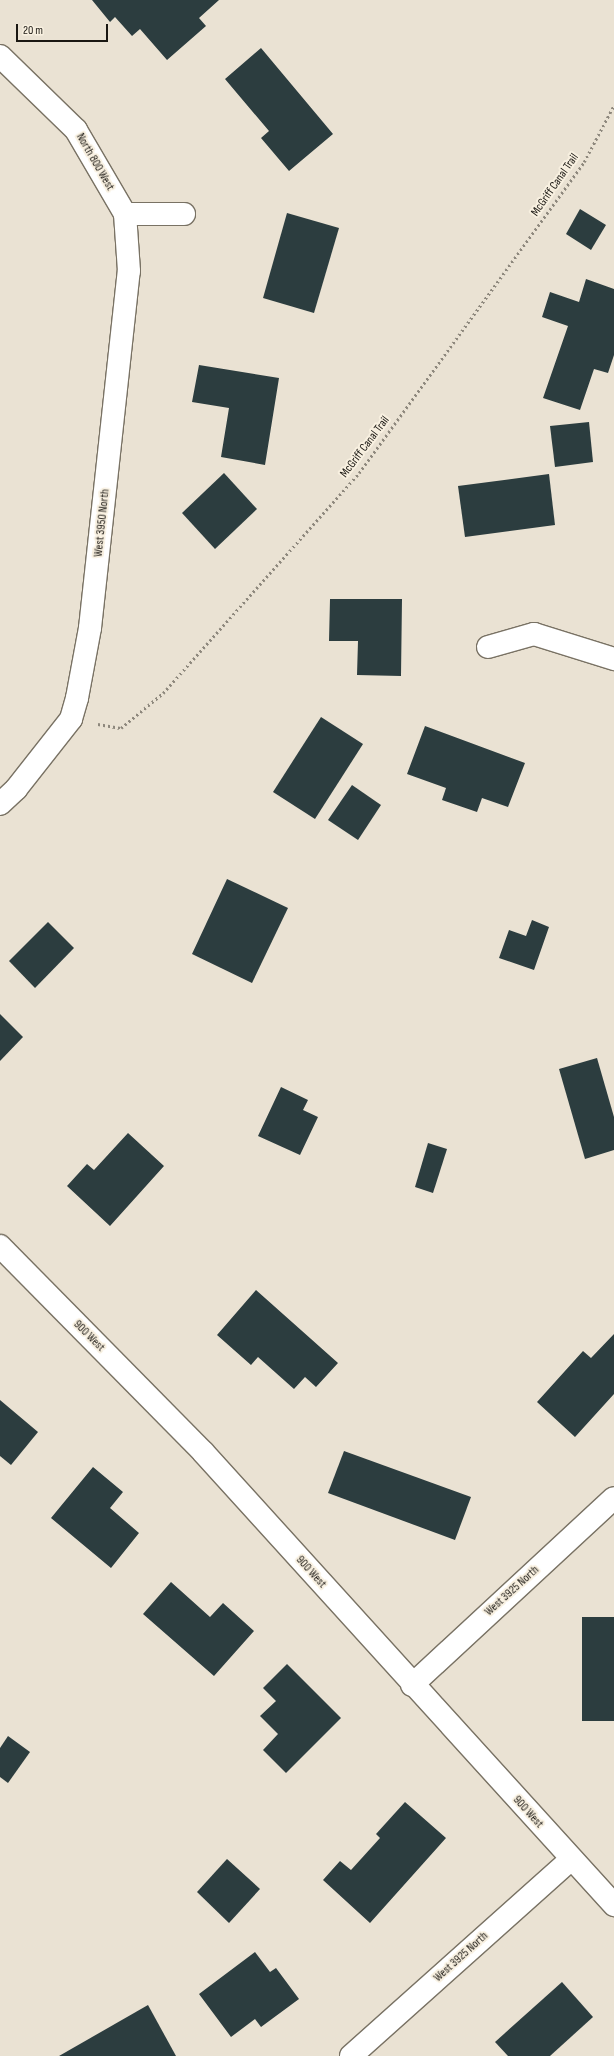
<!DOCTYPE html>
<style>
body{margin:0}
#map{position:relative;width:614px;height:2056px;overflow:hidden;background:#eae2d3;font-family:"Sofia Sans Condensed",sans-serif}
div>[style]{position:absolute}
.building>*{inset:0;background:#2c3d3f}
.path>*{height:2.5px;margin-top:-1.25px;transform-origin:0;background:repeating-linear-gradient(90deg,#8e887d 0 2px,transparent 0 5px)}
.roads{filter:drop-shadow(1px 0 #797264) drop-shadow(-1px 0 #797264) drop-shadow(0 1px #797264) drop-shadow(0 -1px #797264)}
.minor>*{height:22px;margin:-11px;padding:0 11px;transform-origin:11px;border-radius:11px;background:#fff}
span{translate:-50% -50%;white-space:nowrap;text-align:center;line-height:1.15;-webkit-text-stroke:4px #f8f0e0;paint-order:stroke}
.street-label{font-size:12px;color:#1a1712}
.scale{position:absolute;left:16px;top:24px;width:92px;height:18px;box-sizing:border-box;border:2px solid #1a1712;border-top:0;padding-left:5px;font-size:12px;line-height:14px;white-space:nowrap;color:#1a1712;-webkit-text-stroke:3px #f8f0e0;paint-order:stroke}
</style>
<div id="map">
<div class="building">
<i style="clip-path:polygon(92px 0,219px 0,199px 18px,206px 26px,167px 60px,140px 29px,132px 36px,115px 17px,110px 22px)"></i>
<i style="clip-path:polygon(261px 48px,333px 134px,289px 171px,261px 138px,269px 131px,225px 79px)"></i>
<i style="clip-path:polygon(580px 209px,606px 225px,591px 250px,566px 234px)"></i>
<i style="clip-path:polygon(287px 213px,339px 228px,314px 313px,263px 298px)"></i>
<i style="clip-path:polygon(586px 279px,614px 289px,614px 355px,608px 373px,594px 369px,580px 410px,543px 398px,568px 326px,542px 317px,550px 292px,579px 302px)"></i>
<i style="clip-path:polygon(199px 365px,279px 378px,265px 465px,221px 457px,229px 408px,192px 402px)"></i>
<i style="clip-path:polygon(589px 422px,593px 462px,555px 467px,550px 426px)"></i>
<i style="clip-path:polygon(224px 473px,257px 509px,215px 549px,182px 513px)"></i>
<i style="clip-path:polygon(549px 474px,555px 525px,465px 537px,458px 486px)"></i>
<i style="clip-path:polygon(330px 599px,402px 599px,401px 676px,357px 675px,358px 641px,329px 641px)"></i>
<i style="clip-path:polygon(321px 717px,363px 744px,315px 819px,273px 792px)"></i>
<i style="clip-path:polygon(425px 726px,525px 763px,508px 807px,482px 798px,477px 812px,442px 800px,446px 788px,407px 774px)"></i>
<i style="clip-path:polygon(352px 785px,381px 805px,358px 840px,328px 820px)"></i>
<i style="clip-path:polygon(227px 879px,288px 908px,252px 983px,192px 954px)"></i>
<i style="clip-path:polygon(532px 920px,549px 927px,534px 970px,499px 958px,509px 930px,526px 936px)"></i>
<i style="clip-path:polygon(48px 922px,74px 948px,35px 988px,9px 961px)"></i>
<i style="clip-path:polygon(0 1014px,23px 1037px,0 1061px)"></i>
<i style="clip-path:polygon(597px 1058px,614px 1117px,614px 1150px,585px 1159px,559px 1069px)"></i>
<i style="clip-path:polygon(281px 1087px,308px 1100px,303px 1110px,318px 1117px,300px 1155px,258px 1136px)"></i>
<i style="clip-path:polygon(128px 1133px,164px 1166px,110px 1226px,67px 1186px,87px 1164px,94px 1170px)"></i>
<i style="clip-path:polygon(428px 1143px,447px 1149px,433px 1193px,415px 1187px)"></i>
<i style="clip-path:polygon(256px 1290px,338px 1363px,316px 1387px,305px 1377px,294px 1389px,258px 1357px,251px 1365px,217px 1335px)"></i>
<i style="clip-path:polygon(614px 1334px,614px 1394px,575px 1437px,537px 1402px,583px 1351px,591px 1358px)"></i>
<i style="clip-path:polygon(0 1400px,38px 1432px,11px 1465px,0 1456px)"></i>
<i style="clip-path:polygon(344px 1451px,471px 1497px,455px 1540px,328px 1493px)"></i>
<i style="clip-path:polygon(93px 1467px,123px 1492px,110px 1508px,139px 1533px,111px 1568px,51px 1518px)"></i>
<i style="clip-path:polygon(171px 1582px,210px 1617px,223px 1603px,254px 1631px,214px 1676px,143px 1614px)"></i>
<i style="clip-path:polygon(582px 1617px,614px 1617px,614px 1721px,582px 1721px)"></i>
<i style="clip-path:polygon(287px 1664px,341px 1718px,286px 1773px,263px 1750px,278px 1734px,260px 1716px,276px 1701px,263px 1688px)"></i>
<i style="clip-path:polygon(8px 1736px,30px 1752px,8px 1783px,0 1777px,0 1748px)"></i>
<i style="clip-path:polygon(405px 1802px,446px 1838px,370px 1923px,323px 1880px,340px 1861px,351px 1870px,380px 1838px,376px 1834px)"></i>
<i style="clip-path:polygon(227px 1859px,260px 1889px,229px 1923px,197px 1892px)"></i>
<i style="clip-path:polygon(255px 1952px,270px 1972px,276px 1968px,299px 1999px,261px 2027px,255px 2019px,231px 2037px,199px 1994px)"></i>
<i style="clip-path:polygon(562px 1982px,593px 2017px,550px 2056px,508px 2056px,495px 2042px)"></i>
<i style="clip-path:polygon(148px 2005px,176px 2056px,59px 2056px)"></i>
</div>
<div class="path">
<i style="left:98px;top:724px;width:23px;rotate:10deg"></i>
<i style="left:121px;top:728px;width:55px;rotate:-39.8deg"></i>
<i style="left:163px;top:693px;width:295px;rotate:-48.3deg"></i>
<i style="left:359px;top:473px;width:384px;rotate:-54.1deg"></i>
<i style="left:584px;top:162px;width:64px;rotate:-62.2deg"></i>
</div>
<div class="roads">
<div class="minor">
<i style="left:0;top:56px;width:106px;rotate:44.2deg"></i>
<i style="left:76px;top:130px;width:97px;rotate:59.7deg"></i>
<i style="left:125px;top:214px;width:59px"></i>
<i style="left:488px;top:647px;width:48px;rotate:-15.8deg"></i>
<i style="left:534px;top:634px;width:84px;rotate:17.4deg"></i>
<i style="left:0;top:804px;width:22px;rotate:-43deg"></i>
<i style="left:16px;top:789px;width:89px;rotate:-51.8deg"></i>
<i style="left:71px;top:719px;width:22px;rotate:-74deg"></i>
<i style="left:77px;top:698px;width:71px;rotate:-79.5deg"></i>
<i style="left:90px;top:628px;width:359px;rotate:-83.8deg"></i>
<i style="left:129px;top:271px;width:57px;rotate:-94deg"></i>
<i style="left:0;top:1246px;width:289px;rotate:45.4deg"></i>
<i style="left:203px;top:1452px;width:612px;rotate:47.78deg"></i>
<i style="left:412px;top:1685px;width:275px;rotate:-42.8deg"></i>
<i style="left:351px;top:2056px;width:295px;rotate:-41.8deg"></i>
</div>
</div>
<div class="street-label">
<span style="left:95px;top:162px;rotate:60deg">North 800 West</span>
<span style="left:555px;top:185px;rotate:-55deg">McGriff Canal Trail</span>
<span style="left:365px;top:447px;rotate:-53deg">McGriff Canal Trail</span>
<span style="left:102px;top:523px;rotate:-84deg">West 3950 North</span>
<span style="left:89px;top:1336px;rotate:45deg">900 West</span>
<span style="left:311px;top:1572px;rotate:48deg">900 West</span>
<span style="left:512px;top:1591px;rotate:-42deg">West 3925 North</span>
<span style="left:528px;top:1812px;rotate:48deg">900 West</span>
<span style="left:461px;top:1957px;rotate:-42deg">West 3925 North</span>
</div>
<div class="scale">20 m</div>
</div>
